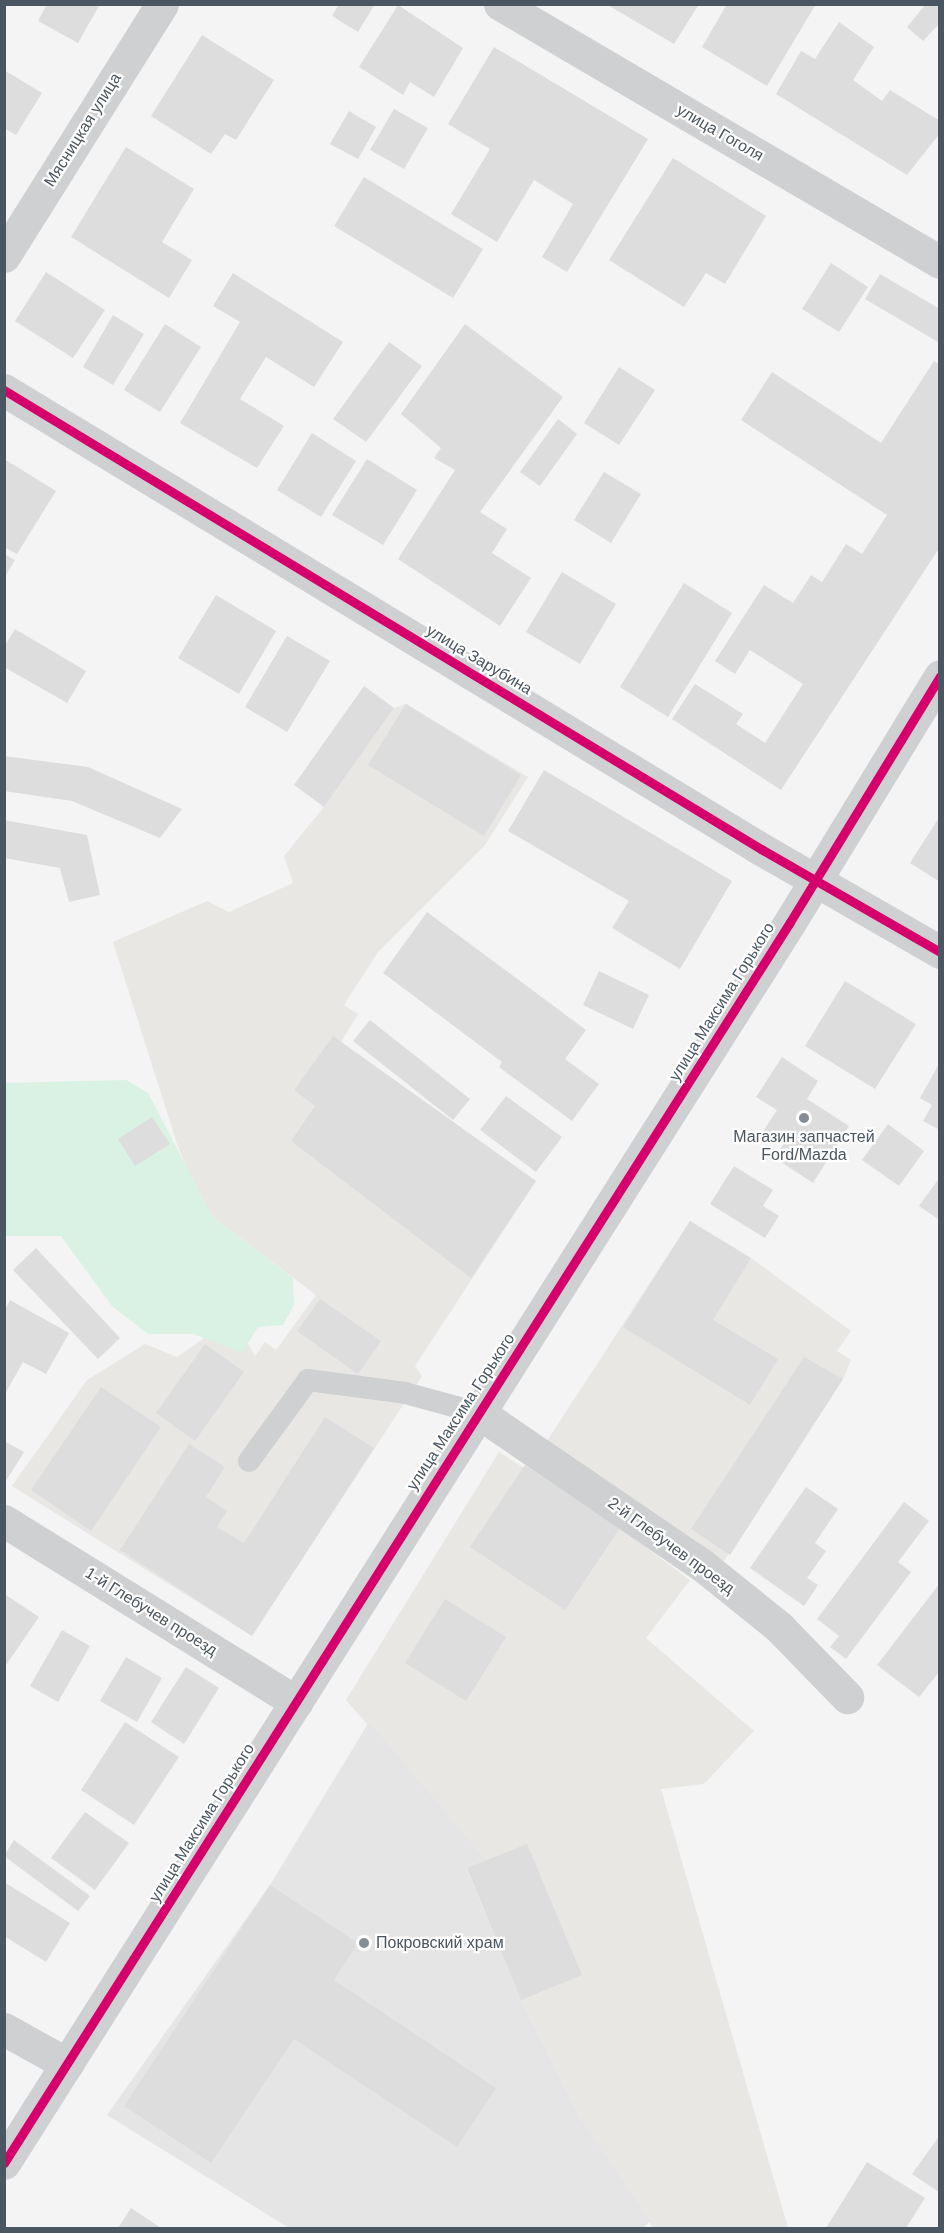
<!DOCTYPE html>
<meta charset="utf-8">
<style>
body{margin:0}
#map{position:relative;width:944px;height:2233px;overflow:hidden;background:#f4f4f4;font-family:Helvetica,sans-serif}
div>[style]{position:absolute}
.commercial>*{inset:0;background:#e8e7e3}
.education>*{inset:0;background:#e6e5e6}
.green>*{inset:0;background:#d9f2e3}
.building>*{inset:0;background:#ddddde}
.service>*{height:22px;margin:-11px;padding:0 11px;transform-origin:11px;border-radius:11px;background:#ced0d2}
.minor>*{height:33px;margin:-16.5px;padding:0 16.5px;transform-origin:16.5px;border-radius:16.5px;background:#ced0d2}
.cycleway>*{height:9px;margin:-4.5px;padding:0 4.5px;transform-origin:4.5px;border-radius:4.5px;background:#d6006c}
.dots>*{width:16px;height:16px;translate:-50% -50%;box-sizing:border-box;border:3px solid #fff;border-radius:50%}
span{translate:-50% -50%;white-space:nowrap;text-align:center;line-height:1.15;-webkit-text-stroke:4.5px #fff;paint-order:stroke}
.street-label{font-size:16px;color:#4a5661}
.poi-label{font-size:16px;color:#4a5661}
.left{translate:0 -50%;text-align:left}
.frame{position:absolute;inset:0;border:6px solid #4a5661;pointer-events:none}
</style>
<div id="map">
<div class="commercial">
<i style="clip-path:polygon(406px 704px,528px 777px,485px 845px,378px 952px,344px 1005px,358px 1014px,341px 1042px,536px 1181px,415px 1366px,422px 1376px,252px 1636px,12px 1486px,87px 1380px,145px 1344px,177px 1357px,233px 1318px,255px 1356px,265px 1342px,276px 1350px,316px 1295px,213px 1217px,196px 1191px,177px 1144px,113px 942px,207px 901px,229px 912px,293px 883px,284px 856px,324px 807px,394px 708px)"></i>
<i style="clip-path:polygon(690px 1221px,751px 1258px,851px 1331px,837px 1351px,851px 1360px,843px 1379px,722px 1564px,545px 1444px)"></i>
<i style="clip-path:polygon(499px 1452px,620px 1528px,690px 1580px,646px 1638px,754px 1731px,704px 1784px,661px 1789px,788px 2228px,653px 2228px,580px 2117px,521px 2000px,467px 1868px,486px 1860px,346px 1700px)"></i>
</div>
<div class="education">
<i style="clip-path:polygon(369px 1722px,486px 1860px,467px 1869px,521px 2000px,580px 2117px,650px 2221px,643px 2228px,289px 2228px,107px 2115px,270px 1885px)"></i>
</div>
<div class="green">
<i style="clip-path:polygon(126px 1080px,148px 1093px,213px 1217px,293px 1278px,294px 1305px,283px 1325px,258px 1327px,242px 1353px,194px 1334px,148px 1334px,112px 1306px,61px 1236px,5px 1236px,4px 1083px)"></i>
</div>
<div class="building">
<i style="clip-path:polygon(47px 4px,100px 4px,78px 43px,38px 21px)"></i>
<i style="clip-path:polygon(339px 4px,375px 4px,358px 32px,332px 16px)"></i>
<i style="clip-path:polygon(606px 4px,699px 4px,674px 44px)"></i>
<i style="clip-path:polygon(727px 4px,816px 4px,767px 86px,702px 47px)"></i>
<i style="clip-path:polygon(926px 4px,940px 4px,940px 23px,923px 41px,907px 27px)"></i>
<i style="clip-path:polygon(398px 5px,463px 48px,434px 97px,410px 82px,403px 95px,359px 67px)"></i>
<i style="clip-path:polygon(839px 22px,874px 47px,853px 80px,882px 101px,890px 90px,940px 121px,940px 133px,907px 175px,776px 94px,801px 51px,815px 59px)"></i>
<i style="clip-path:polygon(202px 35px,274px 80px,236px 140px,225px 134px,211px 154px,151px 116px)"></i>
<i style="clip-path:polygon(494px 47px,648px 139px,567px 272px,542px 257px,573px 204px,534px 180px,497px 242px,451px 214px,490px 149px,448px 124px)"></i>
<i style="clip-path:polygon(4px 70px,42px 93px,16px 135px,4px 128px)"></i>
<i style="clip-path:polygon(394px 109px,428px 128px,404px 169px,370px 150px)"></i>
<i style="clip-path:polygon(349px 111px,376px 127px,358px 159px,330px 144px)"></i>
<i style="clip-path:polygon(126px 147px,194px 189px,162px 242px,192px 260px,169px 298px,71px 237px)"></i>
<i style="clip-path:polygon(673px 158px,766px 216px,725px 284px,706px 273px,684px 307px,609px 260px)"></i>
<i style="clip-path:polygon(364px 177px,483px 249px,453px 298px,334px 226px)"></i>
<i style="clip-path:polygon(831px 263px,868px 287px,839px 332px,802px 309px)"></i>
<i style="clip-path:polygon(46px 272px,105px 310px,73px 358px,15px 321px)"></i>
<i style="clip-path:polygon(233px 273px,343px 342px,314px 387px,266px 357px,240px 399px,284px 426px,257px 468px,180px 423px,240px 322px,213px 306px)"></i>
<i style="clip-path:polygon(880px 274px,940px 309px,938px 342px,865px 299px)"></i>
<i style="clip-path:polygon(113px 315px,144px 334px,113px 385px,83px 367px)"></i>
<i style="clip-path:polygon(165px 324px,201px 347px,160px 412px,124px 390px)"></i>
<i style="clip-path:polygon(465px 324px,563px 397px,480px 512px,507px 529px,492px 553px,531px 578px,500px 626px,398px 559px,455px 470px,434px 458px,441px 448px,401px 414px)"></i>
<i style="clip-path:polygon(389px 342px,422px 366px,366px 442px,333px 419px)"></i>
<i style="clip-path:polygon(934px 361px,940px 365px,940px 547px,781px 790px,672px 719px,695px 684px,743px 714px,736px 724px,765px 743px,803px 684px,750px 650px,735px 674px,715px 661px,764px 585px,793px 603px,811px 575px,822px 582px,846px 544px,862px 554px,887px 515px,741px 420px,772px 372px,881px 443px)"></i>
<i style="clip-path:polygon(619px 367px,655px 390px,619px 445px,584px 423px)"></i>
<i style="clip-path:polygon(558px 419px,577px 434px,540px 486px,520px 472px)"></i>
<i style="clip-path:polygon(312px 433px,356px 461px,321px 517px,277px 490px)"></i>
<i style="clip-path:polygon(4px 459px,56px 491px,17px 554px,4px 547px)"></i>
<i style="clip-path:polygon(367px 459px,417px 490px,383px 545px,332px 515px)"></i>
<i style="clip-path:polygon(604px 472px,641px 494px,611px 543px,574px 520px)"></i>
<i style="clip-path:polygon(4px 554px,15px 560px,4px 578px)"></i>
<i style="clip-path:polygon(562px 572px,616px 604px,580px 664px,526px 632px)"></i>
<i style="clip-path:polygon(684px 583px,732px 613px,668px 717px,620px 687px)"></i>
<i style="clip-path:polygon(216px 595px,276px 631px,239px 694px,178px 658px)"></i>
<i style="clip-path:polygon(15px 629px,86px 671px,67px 703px,4px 667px,4px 647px)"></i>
<i style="clip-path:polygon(287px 636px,330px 661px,287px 732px,245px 707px)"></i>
<i style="clip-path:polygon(364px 686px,394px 708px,324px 807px,294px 785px)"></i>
<i style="clip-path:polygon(406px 704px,521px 775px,484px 836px,368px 765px)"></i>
<i style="clip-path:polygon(4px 756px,88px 767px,182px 809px,160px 838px,72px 801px,4px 791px)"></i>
<i style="clip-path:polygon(544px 770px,732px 881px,680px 969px,612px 928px,629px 901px,508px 831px)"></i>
<i style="clip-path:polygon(940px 816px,940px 882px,910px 863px)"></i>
<i style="clip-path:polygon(4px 820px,87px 835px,100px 895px,69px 902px,60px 868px,4px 858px)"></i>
<i style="clip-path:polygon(427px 912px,586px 1030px,565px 1059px,599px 1084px,572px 1121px,499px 1067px,502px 1062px,383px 973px)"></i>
<i style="clip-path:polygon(599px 971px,649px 995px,633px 1029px,583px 1005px)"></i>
<i style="clip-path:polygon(845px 981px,916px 1024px,875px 1089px,805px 1046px)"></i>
<i style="clip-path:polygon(370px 1020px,470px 1099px,453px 1120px,353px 1041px)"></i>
<i style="clip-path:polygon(333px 1036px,536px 1181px,471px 1278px,291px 1141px,315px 1106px,294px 1090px)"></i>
<i style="clip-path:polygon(782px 1057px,818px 1081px,807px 1099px,849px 1126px,813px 1183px,775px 1158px,784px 1143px,764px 1130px,777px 1110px,756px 1097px)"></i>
<i style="clip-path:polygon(940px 1062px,940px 1130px,923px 1121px,932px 1105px,920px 1098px)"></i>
<i style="clip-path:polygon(506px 1096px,562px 1137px,536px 1172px,480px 1130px)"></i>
<i style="clip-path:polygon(152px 1117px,170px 1144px,135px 1166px,118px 1139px)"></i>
<i style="clip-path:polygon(888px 1124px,924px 1151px,899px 1186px,862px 1160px)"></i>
<i style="clip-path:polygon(734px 1166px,773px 1190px,763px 1206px,779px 1216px,765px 1238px,710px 1204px)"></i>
<i style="clip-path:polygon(940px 1177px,940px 1216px,938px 1219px,919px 1206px)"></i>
<i style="clip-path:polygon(690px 1221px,751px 1258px,713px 1320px,778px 1359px,750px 1405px,623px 1327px)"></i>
<i style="clip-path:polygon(36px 1248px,120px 1338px,98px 1359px,13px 1270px)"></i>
<i style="clip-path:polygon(320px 1299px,381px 1341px,358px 1374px,297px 1331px)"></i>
<i style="clip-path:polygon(10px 1300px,69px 1333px,46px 1374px,23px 1362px,5px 1394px,5px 1310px)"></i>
<i style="clip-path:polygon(205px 1344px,244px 1372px,195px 1441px,156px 1413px)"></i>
<i style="clip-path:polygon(804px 1357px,843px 1379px,730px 1555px,691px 1529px)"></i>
<i style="clip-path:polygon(101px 1387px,161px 1427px,91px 1531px,31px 1490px)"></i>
<i style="clip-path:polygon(325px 1417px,374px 1448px,252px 1636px,120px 1550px,189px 1444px,225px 1467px,206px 1497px,227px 1511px,217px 1527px,244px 1543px)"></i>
<i style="clip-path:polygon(4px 1441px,24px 1452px,4px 1484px)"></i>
<i style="clip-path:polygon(525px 1465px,620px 1528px,565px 1610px,470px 1547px)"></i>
<i style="clip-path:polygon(806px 1487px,838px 1509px,815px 1543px,826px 1551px,807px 1578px,818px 1585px,804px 1606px,750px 1568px)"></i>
<i style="clip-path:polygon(904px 1502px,929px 1521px,898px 1562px,911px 1572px,846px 1659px,830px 1647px,839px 1636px,817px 1619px)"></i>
<i style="clip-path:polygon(940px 1583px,940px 1671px,919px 1697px,877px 1665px)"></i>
<i style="clip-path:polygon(6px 1595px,39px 1617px,4px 1668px,4px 1598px)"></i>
<i style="clip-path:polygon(445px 1599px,506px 1637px,466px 1701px,405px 1663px)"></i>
<i style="clip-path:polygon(62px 1630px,90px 1646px,58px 1702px,30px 1686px)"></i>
<i style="clip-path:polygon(126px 1657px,162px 1678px,137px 1722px,100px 1701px)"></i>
<i style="clip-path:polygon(186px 1667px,219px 1688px,184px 1744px,151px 1722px)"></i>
<i style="clip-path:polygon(125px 1722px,179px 1757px,134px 1825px,81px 1790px)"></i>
<i style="clip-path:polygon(85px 1812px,129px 1843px,95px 1890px,51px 1858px)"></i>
<i style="clip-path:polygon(14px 1840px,90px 1896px,78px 1911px,4px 1856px)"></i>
<i style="clip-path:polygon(527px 1844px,582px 1975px,521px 2000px,467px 1868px)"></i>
<i style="clip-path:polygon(4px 1882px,70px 1923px,46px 1962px,4px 1936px)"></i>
<i style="clip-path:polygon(270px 1885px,358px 1943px,334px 1980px,496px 2088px,457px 2147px,294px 2039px,211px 2163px,124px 2106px)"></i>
<i style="clip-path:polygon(940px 2135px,940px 2193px,912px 2174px)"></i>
<i style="clip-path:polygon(867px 2162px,925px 2198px,906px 2228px,826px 2228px)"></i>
<i style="clip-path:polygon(131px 2208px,161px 2228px,118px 2228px)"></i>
</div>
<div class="service">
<i style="left:249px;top:1461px;width:100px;rotate:-53.9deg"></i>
<i style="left:308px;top:1380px;width:98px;rotate:7.6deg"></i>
<i style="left:405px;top:1393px;width:77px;rotate:15.1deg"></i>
</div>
<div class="minor">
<i style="left:500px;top:4px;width:510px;rotate:30.39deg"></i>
<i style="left:4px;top:256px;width:297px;rotate:-57.9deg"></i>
<i style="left:4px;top:390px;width:885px;rotate:31.23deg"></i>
<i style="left:761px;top:849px;width:207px;rotate:29.9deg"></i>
<i style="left:479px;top:1413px;width:270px;rotate:34.3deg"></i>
<i style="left:702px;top:1565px;width:99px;rotate:38.8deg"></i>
<i style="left:779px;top:1627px;width:98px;rotate:45.8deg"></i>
<i style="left:4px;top:1521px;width:344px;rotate:31.8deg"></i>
<i style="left:4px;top:2029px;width:72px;rotate:29.1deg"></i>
<i style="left:4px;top:2163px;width:1469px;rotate:-57.65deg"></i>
<i style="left:790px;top:922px;width:288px;rotate:-58.6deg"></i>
</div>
<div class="cycleway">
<i style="left:4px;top:390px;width:885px;rotate:31.23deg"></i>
<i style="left:761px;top:849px;width:207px;rotate:29.9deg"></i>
<i style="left:4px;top:2163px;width:1469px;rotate:-57.65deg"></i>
<i style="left:790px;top:922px;width:288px;rotate:-58.6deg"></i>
</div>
<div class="dots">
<i style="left:804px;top:1118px;background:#868d94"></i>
<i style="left:364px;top:1943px;background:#868d94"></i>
</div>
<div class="street-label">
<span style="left:83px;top:130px;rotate:-58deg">Мясницкая улица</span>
<span style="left:720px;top:133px;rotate:30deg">улица Гоголя</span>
<span style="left:479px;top:660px;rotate:31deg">улица Зарубина</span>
<span style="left:722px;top:1002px;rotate:-58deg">улица Максима Горького</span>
<span style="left:461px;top:1412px;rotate:-57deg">улица Максима Горького</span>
<span style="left:671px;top:1546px;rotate:36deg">2-й Глебучев проезд</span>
<span style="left:151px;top:1612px;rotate:32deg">1-й Глебучев проезд</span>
<span style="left:202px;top:1823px;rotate:-58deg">улица Максима Горького</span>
</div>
<div class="poi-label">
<span style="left:804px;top:1146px">Магазин запчастей<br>Ford/Mazda</span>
<span class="left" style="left:376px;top:1943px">Покровский храм</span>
</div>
<div class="frame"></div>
</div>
